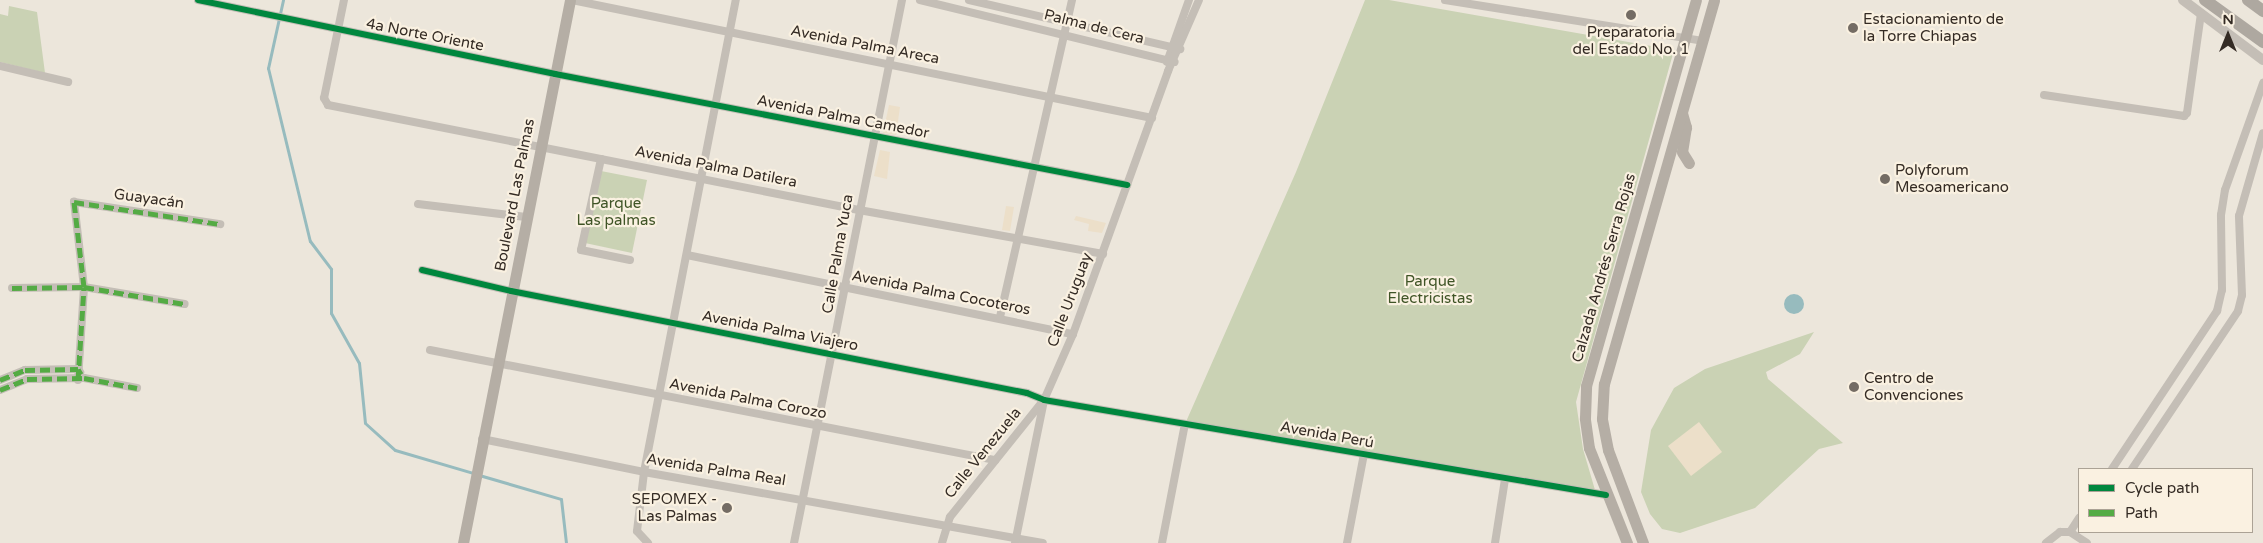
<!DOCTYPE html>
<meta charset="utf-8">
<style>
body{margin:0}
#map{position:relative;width:2263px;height:543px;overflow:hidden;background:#ece6db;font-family:"Varela Round",sans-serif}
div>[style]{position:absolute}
.green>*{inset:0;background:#cad2b4}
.plaza>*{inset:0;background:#ecdfc9}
.water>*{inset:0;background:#97bbbe}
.round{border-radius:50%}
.stream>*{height:3px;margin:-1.5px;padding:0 1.5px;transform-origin:1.5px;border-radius:1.5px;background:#97bbbe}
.minor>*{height:8px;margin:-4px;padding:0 4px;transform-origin:4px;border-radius:4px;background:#c4beb6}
.tertiary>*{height:10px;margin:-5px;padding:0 5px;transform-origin:5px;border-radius:5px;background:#c4beb6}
.secondary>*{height:11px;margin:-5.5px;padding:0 5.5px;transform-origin:5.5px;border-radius:5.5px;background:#b5aea5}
.trunk>*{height:12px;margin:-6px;padding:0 6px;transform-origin:6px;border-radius:6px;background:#aea8a0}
.quiet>*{height:5px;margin-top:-2.5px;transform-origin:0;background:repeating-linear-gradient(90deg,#54ab44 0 10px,transparent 0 15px)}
.cycleway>*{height:6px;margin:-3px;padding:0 3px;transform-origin:3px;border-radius:3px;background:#00873e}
.dots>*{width:14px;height:14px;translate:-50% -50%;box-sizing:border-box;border:2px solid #faf1e1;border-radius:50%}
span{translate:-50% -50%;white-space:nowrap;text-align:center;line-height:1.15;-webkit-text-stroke:4.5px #faf1e1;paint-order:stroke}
.poi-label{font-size:15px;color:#342b24}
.left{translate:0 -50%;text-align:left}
.right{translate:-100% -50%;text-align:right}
.street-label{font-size:15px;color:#342b24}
.park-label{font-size:15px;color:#3f5426}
.legend{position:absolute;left:2078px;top:468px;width:175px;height:65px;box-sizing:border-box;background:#faf1e1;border:1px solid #aba295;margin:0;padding:6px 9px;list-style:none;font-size:15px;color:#342b24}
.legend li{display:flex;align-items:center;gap:10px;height:25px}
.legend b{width:25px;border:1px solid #aba295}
.north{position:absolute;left:2203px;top:10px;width:50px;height:50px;-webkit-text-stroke:4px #faf1e1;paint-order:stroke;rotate:0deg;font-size:14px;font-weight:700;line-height:20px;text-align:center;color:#342b24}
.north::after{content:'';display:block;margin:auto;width:18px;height:22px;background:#342b24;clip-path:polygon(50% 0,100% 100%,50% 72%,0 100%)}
</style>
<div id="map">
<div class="green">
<i style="clip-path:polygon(1365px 0,1389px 0,1674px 50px,1576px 402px,1583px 449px,1595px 490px,1185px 424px,1296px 172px)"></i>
<i style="clip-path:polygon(9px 6px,37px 12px,45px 73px,0 62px,0 14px,8px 16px)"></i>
<i style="clip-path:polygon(601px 171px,647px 180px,632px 253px,585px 243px)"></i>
<i style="clip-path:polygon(1814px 332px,1800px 354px,1766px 372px,1768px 379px,1843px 443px,1819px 449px,1755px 508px,1680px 533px,1662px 529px,1650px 514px,1641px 492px,1651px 430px,1674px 388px,1705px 369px)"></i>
</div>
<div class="plaza">
<i style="clip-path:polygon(889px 105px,900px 107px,896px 135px,883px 133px)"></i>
<i style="clip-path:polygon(880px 150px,890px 152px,887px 179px,874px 176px)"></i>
<i style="clip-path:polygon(1006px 206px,1014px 207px,1010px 231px,1002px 230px)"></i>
<i style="clip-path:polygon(1076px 216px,1106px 223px,1102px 233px,1088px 231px,1089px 224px,1074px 220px)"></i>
<i style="clip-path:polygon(1699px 422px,1722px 452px,1691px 476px,1668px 446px)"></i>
</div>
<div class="water">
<i class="round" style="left:1784px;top:294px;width:20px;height:20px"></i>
</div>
<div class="stream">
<i style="left:283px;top:0;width:70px;rotate:102.4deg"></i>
<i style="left:268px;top:68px;width:178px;rotate:76.4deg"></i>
<i style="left:310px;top:241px;width:35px;rotate:53deg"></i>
<i style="left:331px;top:269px;width:44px;rotate:90deg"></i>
<i style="left:331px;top:313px;width:57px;rotate:60.8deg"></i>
<i style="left:359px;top:363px;width:60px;rotate:84.3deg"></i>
<i style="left:365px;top:423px;width:40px;rotate:42deg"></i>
<i style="left:395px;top:450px;width:81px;rotate:16.4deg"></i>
<i style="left:479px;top:475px;width:85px;rotate:16.3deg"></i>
<i style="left:561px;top:499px;width:44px;rotate:83.5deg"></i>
</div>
<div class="minor">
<i style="left:198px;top:0;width:365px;rotate:11.7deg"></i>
<i style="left:555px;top:74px;width:583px;rotate:10.98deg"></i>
<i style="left:344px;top:0;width:100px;rotate:101.5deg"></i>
<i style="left:324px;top:98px;width:8px;rotate:60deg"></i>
<i style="left:328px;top:105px;width:541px;rotate:11.19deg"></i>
<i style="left:859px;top:210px;width:248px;rotate:10.2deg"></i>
<i style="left:572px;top:0;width:592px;rotate:11.5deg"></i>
<i style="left:920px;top:0;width:262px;rotate:13.7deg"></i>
<i style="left:969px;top:0;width:217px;rotate:13.1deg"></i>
<i style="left:1445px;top:0;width:261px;rotate:9deg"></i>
<i style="left:1167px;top:62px;width:66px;rotate:-70.5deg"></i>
<i style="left:0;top:66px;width:70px;rotate:13.2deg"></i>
<i style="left:2044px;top:95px;width:142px;rotate:8.5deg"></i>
<i style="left:2184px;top:116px;width:4px;rotate:-45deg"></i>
<i style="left:2187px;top:113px;width:101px;rotate:-82deg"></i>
<i style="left:601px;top:159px;width:93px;rotate:102.4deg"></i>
<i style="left:581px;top:250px;width:50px;rotate:11.5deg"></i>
<i style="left:418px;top:204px;width:109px;rotate:6.9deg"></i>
<i style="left:687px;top:255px;width:394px;rotate:11.6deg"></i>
<i style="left:422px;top:270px;width:91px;rotate:13.3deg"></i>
<i style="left:511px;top:291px;width:526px;rotate:11.18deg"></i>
<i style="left:1027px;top:393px;width:18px;rotate:22deg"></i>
<i style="left:1044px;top:400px;width:570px;rotate:9.59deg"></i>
<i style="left:12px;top:288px;width:72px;rotate:-0.8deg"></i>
<i style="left:84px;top:287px;width:102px;rotate:9.6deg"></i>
<i style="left:1000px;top:317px;width:325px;rotate:-77.2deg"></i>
<i style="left:430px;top:350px;width:576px;rotate:11.02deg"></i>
<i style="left:0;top:380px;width:27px;rotate:-22deg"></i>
<i style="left:25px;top:370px;width:53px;rotate:-1.1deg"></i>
<i style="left:78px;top:369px;width:4px;rotate:56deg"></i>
<i style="left:78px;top:380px;width:93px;rotate:-86.3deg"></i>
<i style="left:84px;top:287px;width:86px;rotate:-96.7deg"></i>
<i style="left:74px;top:202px;width:148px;rotate:8.6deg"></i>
<i style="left:0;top:390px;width:29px;rotate:-22deg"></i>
<i style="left:27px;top:379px;width:57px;rotate:-1deg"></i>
<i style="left:84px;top:378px;width:54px;rotate:10.7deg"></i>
<i style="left:482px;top:439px;width:165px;rotate:11.5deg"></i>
<i style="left:644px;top:472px;width:405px;rotate:10.1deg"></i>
<i style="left:2112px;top:469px;width:190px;rotate:-56.4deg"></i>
<i style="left:2217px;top:311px;width:22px;rotate:-77deg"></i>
<i style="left:2222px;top:290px;width:75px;rotate:-90.8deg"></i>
<i style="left:2221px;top:215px;width:25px;rotate:-81deg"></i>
<i style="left:2225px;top:190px;width:114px;rotate:-70.4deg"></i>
<i style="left:2132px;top:469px;width:190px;rotate:-56.1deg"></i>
<i style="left:2238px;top:311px;width:16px;rotate:-76deg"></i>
<i style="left:2242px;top:295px;width:79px;rotate:-92.2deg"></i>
<i style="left:2239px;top:216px;width:86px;rotate:-73.9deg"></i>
<i style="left:2070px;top:532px;width:17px;rotate:-57deg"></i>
<i style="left:648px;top:543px;width:16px;rotate:-133deg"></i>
<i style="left:637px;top:531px;width:59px;rotate:-83.2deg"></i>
<i style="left:644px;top:472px;width:481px;rotate:-79deg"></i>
<i style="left:794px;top:543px;width:554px;rotate:-78.75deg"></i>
<i style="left:942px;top:543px;width:27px;rotate:-73deg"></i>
<i style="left:950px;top:517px;width:149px;rotate:-51.3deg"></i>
<i style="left:1015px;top:543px;width:146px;rotate:-78.5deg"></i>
<i style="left:1044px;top:400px;width:72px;rotate:-66.3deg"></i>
<i style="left:1073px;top:334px;width:280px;rotate:-70.1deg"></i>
<i style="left:1168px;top:71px;width:77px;rotate:-66.4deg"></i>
<i style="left:1162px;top:543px;width:121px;rotate:-79.1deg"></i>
<i style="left:1347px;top:543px;width:91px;rotate:-79.2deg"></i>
<i style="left:1495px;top:543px;width:65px;rotate:-81.1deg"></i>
<i style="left:2046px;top:543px;width:18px;rotate:-38deg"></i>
<i style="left:2060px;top:532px;width:10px"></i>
<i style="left:2070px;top:532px;width:20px;rotate:33deg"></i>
</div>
<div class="tertiary">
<i style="left:2183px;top:0;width:100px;rotate:36.9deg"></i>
</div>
<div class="secondary">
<i style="left:1682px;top:113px;width:15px;rotate:74deg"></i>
<i style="left:1686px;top:127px;width:25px;rotate:99deg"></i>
<i style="left:1682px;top:152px;width:13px;rotate:58deg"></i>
<i style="left:463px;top:543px;width:553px;rotate:-78.85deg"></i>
<i style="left:1627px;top:543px;width:102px;rotate:-111.8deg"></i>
<i style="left:1589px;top:448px;width:30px;rotate:-98deg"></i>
<i style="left:1585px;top:418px;width:32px;rotate:-88deg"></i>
<i style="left:1586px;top:386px;width:401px;rotate:-74.1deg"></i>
<i style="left:1643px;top:543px;width:99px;rotate:-110.6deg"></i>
<i style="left:1608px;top:450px;width:32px;rotate:-101deg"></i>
<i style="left:1602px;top:419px;width:35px;rotate:-87deg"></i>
<i style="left:1604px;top:384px;width:399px;rotate:-74deg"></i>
</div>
<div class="trunk">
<i style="left:2205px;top:0;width:72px;rotate:35.9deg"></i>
<i style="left:2248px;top:0;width:19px;rotate:36deg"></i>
</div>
<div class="quiet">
<i style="left:12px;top:288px;width:72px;rotate:-0.8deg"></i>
<i style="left:84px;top:287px;width:102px;rotate:9.6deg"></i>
<i style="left:0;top:380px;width:27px;rotate:-22deg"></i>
<i style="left:25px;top:370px;width:53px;rotate:-1.1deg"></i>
<i style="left:78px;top:369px;width:6px;rotate:59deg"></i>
<i style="left:78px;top:380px;width:93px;rotate:-86.3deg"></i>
<i style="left:84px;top:287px;width:86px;rotate:-96.7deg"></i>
<i style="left:74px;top:202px;width:148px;rotate:8.6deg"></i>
<i style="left:0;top:390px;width:29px;rotate:-22deg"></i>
<i style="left:27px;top:379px;width:57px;rotate:-1deg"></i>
<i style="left:84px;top:378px;width:54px;rotate:10.7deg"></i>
</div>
<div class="cycleway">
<i style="left:198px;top:0;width:365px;rotate:11.7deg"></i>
<i style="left:555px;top:74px;width:583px;rotate:10.98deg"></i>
<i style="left:422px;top:270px;width:91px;rotate:13.3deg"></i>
<i style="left:511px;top:291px;width:526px;rotate:11.18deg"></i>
<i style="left:1027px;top:393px;width:18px;rotate:22deg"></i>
<i style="left:1044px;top:400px;width:570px;rotate:9.59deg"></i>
</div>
<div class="dots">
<i style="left:1631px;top:15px;background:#746c64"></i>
<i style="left:1853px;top:28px;background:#746c64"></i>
<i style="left:1885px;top:179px;background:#746c64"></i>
<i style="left:1854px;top:387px;background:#746c64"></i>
<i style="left:727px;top:508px;background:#746c64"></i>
</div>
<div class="poi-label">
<span class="left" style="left:1863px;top:28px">Estacionamiento de<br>la Torre Chiapas</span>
<span style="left:1631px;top:41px">Preparatoria<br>del Estado No. 1</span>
<span class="left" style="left:1895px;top:179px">Polyforum<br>Mesoamericano</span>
<span class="left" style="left:1864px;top:387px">Centro de<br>Convenciones</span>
<span class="right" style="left:717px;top:508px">SEPOMEX -<br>Las Palmas</span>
</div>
<div class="street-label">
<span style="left:1094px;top:27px;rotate:14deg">Palma de Cera</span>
<span style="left:425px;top:35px;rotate:11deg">4a Norte Oriente</span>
<span style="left:865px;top:45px;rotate:11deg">Avenida Palma Areca</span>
<span style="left:843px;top:117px;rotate:11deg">Avenida Palma Camedor</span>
<span style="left:716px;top:167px;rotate:11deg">Avenida Palma Datilera</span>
<span style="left:515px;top:195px;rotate:-79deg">Boulevard Las Palmas</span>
<span style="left:149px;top:199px;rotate:8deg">Guayacán</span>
<span style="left:838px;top:254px;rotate:-80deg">Calle Palma Yuca</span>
<span style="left:1604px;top:268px;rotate:-74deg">Calzada Andrés Serra Rojas</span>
<span style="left:941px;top:293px;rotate:11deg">Avenida Palma Cocoteros</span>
<span style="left:1070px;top:300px;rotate:-69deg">Calle Uruguay</span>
<span style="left:780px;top:331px;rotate:11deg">Avenida Palma Viajero</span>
<span style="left:748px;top:399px;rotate:11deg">Avenida Palma Corozo</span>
<span style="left:1327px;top:435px;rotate:10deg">Avenida Perú</span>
<span style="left:983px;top:453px;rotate:-51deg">Calle Venezuela</span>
<span style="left:716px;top:470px;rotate:9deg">Avenida Palma Real</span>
</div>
<div class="park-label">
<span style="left:616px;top:212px">Parque<br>Las palmas</span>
<span style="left:1430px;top:290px">Parque<br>Electricistas</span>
</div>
<ul class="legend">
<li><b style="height:6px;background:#00873e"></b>Cycle path</li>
<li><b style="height:6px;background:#54ab44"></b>Path</li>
</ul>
<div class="north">N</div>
</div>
